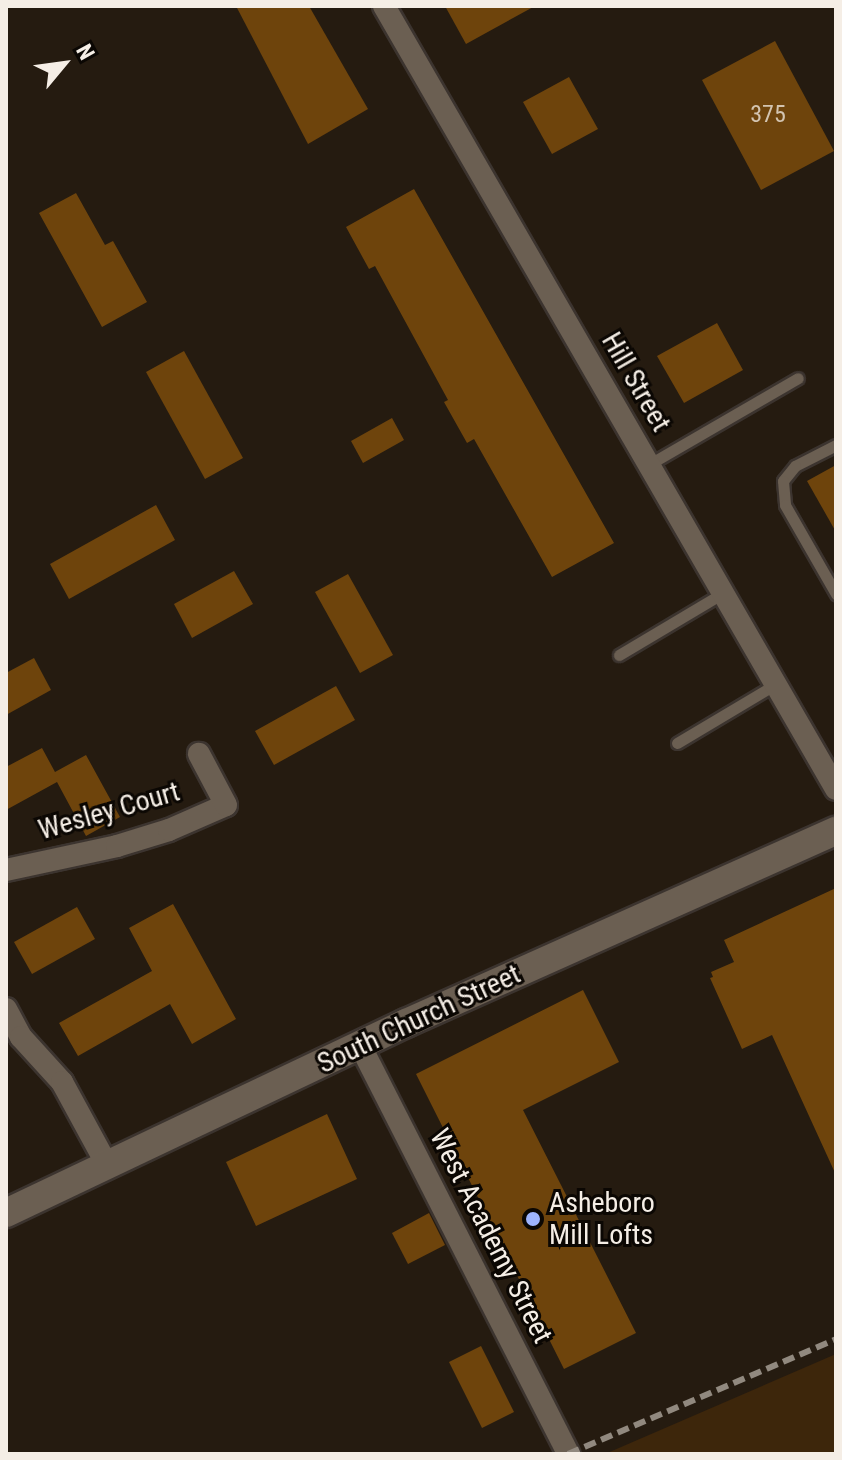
<!DOCTYPE html>
<style>
body{margin:0}
#map{position:relative;width:842px;height:1460px;overflow:hidden;background:#251b10;font-family:"Roboto Condensed",sans-serif}
div>[style]{position:absolute}
.green>*{inset:0;background:#3d260b}
.building>*{inset:0;background:#6e440c}
.roads{filter:drop-shadow(2px 0 #3c342f) drop-shadow(-2px 0 #3c342f) drop-shadow(0 2px #3c342f) drop-shadow(0 -2px #3c342f)}
.service>*{height:11px;margin:-5.5px;padding:0 5.5px;transform-origin:5.5px;border-radius:5.5px;background:#6b5f52}
.minor>*{height:22px;margin:-11px;padding:0 11px;transform-origin:11px;border-radius:11px;background:#6b5f52}
.tertiary>*{height:28px;margin:-14px;padding:0 14px;transform-origin:14px;border-radius:14px;background:#6b5f52}
.rail>*{height:6px;margin-top:-3px;transform-origin:0;background:repeating-linear-gradient(90deg,#91897f 0 12px,transparent 0 18px)}
.dots>*{width:22px;height:22px;translate:-50% -50%;box-sizing:border-box;border:4px solid #0b0703;border-radius:50%}
span{translate:-50% -50%;white-space:nowrap;text-align:center;line-height:1.15;-webkit-text-stroke:6px #0b0703;paint-order:stroke}
.number-label{font-size:24px;color:#d3c4b0}
.number-label span{-webkit-text-stroke-width:0}
.street-label{font-size:28px;color:#f5eee6}
.poi-label{font-size:28px;color:#f5eee6}
.left{translate:0 -50%;text-align:left}
.frame{position:absolute;inset:0;border:8px solid #f5eee6;pointer-events:none}
.north{position:absolute;left:24px;top:24px;width:80px;height:80px;-webkit-text-stroke:6px #0b0703;paint-order:stroke;rotate:61deg;font-size:22px;font-weight:700;line-height:32px;text-align:center;color:#f5eee6}
.north::after{content:'';display:block;margin:auto;width:28px;height:36px;background:#f5eee6;clip-path:polygon(50% 0,100% 100%,50% 72%,0 100%)}
</style>
<div id="map">
<div class="green">
<i style="clip-path:polygon(836px 1354px,836px 1454px,605px 1454px)"></i>
</div>
<div class="building">
<i style="clip-path:polygon(236px 6px,309px 6px,368px 109px,308px 144px)"></i>
<i style="clip-path:polygon(445px 6px,535px 6px,466px 44px)"></i>
<i style="clip-path:polygon(775px 41px,834px 151px,761px 190px,702px 80px)"></i>
<i style="clip-path:polygon(569px 77px,598px 129px,552px 154px,523px 102px)"></i>
<i style="clip-path:polygon(414px 189px,614px 543px,552px 577px,474px 439px,467px 443px,444px 402px,448px 400px,375px 266px,369px 269px,346px 227px)"></i>
<i style="clip-path:polygon(76px 193px,105px 245px,113px 241px,147px 302px,102px 327px,39px 213px)"></i>
<i style="clip-path:polygon(717px 323px,743px 370px,684px 403px,657px 356px)"></i>
<i style="clip-path:polygon(184px 351px,243px 458px,205px 479px,146px 372px)"></i>
<i style="clip-path:polygon(392px 418px,404px 440px,363px 463px,351px 441px)"></i>
<i style="clip-path:polygon(836px 465px,836px 532px,807px 481px)"></i>
<i style="clip-path:polygon(156px 505px,175px 540px,69px 599px,50px 564px)"></i>
<i style="clip-path:polygon(234px 571px,253px 604px,192px 638px,174px 604px)"></i>
<i style="clip-path:polygon(348px 574px,393px 655px,360px 673px,315px 592px)"></i>
<i style="clip-path:polygon(34px 658px,51px 690px,6px 715px,6px 673px)"></i>
<i style="clip-path:polygon(336px 686px,355px 720px,274px 765px,255px 731px)"></i>
<i style="clip-path:polygon(42px 748px,55px 772px,86px 755px,120px 817px,86px 836px,57px 782px,6px 810px,6px 767px)"></i>
<i style="clip-path:polygon(836px 888px,836px 1175px,772px 1035px,742px 1049px,710px 978px,713px 977px,711px 972px,734px 962px,724px 940px)"></i>
<i style="clip-path:polygon(173px 904px,236px 1019px,192px 1044px,170px 1004px,78px 1056px,59px 1023px,152px 971px,129px 928px)"></i>
<i style="clip-path:polygon(77px 907px,95px 939px,32px 974px,14px 942px)"></i>
<i style="clip-path:polygon(583px 990px,619px 1062px,523px 1110px,636px 1333px,564px 1369px,416px 1074px)"></i>
<i style="clip-path:polygon(327px 1114px,357px 1179px,256px 1226px,226px 1162px)"></i>
<i style="clip-path:polygon(429px 1213px,445px 1245px,408px 1264px,392px 1233px)"></i>
<i style="clip-path:polygon(481px 1346px,514px 1412px,482px 1428px,449px 1362px)"></i>
</div>
<div class="roads">
<div class="service">
<i style="left:836px;top:445px;width:46px;rotate:152.9deg"></i>
<i style="left:795px;top:466px;width:19px;rotate:129deg"></i>
<i style="left:783px;top:481px;width:24px;rotate:85deg"></i>
<i style="left:785px;top:505px;width:103px;rotate:60.2deg"></i>
<i style="left:648px;top:465px;width:173px;rotate:-30.1deg"></i>
<i style="left:619px;top:655px;width:121px;rotate:-30.8deg"></i>
<i style="left:677px;top:743px;width:115px;rotate:-30.8deg"></i>
</div>
<div class="minor">
<i style="left:384px;top:6px;width:904px;rotate:60deg"></i>
<i style="left:6px;top:870px;width:114px;rotate:-12.2deg"></i>
<i style="left:117px;top:846px;width:54px;rotate:-17.1deg"></i>
<i style="left:169px;top:830px;width:62px;rotate:-23.7deg"></i>
<i style="left:226px;top:805px;width:58px;rotate:-117.9deg"></i>
<i style="left:6px;top:1009px;width:32px;rotate:62deg"></i>
<i style="left:21px;top:1037px;width:61px;rotate:47.7deg"></i>
<i style="left:62px;top:1082px;width:94px;rotate:61.5deg"></i>
<i style="left:360px;top:1045px;width:459px;rotate:63deg"></i>
</div>
<div class="tertiary">
<i style="left:6px;top:1213px;width:443px;rotate:-25.4deg"></i>
<i style="left:406px;top:1023px;width:471px;rotate:-24.1deg"></i>
</div>
</div>
<div class="rail">
<i style="left:568px;top:1454px;width:292px;rotate:-23.2deg"></i>
</div>
<div class="dots">
<i style="left:533px;top:1219px;background:#9eb4fd"></i>
</div>
<div class="number-label">
<span style="left:768px;top:115px">375</span>
</div>
<div class="street-label">
<span style="left:636px;top:382px;rotate:60deg">Hill Street</span>
<span style="left:109px;top:811px;rotate:-16deg">Wesley Court</span>
<span style="left:419px;top:1019px;rotate:-25deg">South Church Street</span>
<span style="left:491px;top:1236px;rotate:63deg">West Academy Street</span>
</div>
<div class="poi-label">
<span class="left" style="left:549px;top:1219px">Asheboro<br>Mill Lofts</span>
</div>
<div class="frame"></div>
<div class="north">N</div>
</div>
